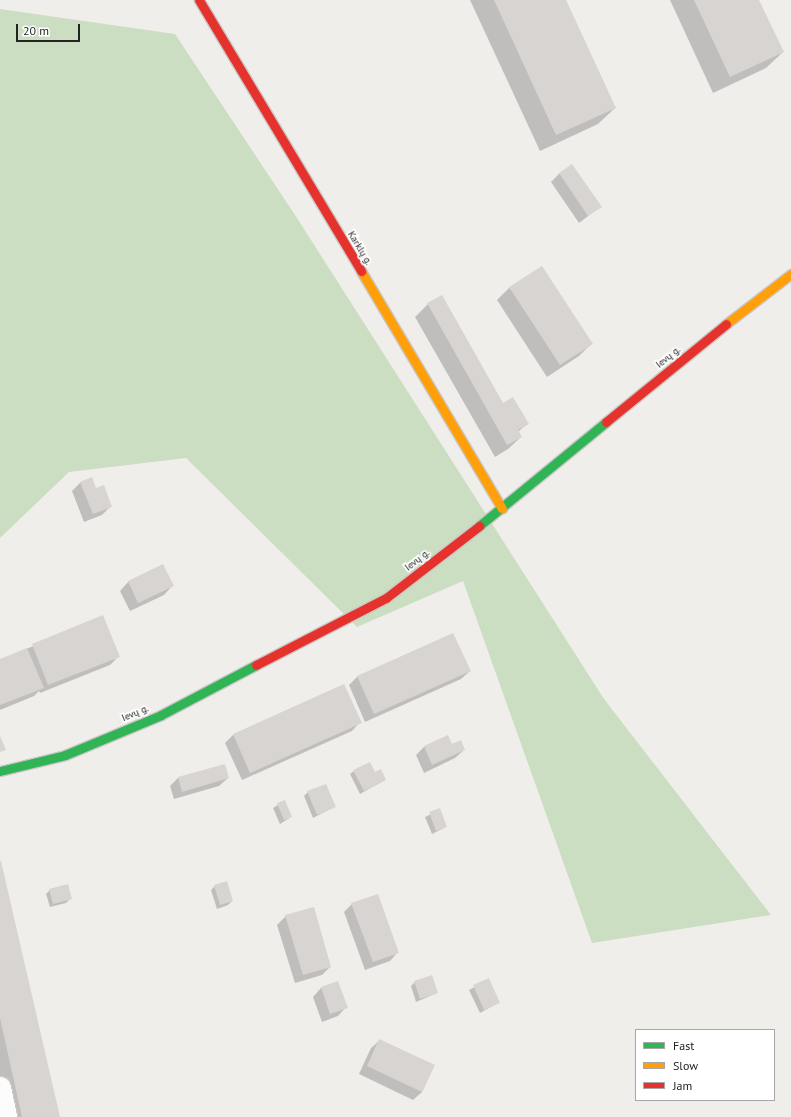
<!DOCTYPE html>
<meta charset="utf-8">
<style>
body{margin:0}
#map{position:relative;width:791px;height:1117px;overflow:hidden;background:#f0eeeb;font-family:"PT Sans",sans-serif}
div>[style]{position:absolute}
.forest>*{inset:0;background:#cbdec1}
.shadow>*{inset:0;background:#0003}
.building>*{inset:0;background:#d7d4d2}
.roads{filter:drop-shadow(1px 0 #c9c8c7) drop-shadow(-1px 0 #c9c8c7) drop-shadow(0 1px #c9c8c7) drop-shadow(0 -1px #c9c8c7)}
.street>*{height:22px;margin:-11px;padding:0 11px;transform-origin:11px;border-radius:11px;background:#fdfcfc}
.fast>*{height:9px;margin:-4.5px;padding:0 4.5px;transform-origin:4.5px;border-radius:4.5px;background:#30b455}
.slow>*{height:9px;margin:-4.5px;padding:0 4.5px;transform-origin:4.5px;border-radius:4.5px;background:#ff9f0a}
.jam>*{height:9px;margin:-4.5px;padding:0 4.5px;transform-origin:4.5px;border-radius:4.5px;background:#e5322d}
span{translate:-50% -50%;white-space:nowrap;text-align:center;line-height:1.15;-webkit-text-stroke:3.5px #fff;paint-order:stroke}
.street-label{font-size:10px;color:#222}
.legend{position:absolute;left:635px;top:1029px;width:140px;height:72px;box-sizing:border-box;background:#fff;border:1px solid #a7a7a7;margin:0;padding:5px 7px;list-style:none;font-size:12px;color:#222}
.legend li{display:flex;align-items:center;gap:8px;height:20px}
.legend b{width:20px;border:1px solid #a7a7a7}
.scale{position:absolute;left:16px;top:24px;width:64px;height:18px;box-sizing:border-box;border:2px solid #222;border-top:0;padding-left:5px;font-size:12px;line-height:14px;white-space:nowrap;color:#222;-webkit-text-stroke:3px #fff;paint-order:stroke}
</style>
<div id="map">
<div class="forest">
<i style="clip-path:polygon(0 9px,175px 34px,295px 215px,604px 699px,771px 915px,592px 943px,463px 581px,357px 627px,186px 458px,69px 472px,0 538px)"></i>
</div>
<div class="shadow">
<i style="clip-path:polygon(470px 0,565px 0,615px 108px,598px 124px,540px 151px)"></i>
<i style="clip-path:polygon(670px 0,758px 0,783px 52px,766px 68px,713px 93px)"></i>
<i style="clip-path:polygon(560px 173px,600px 207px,579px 223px,551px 182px)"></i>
<i style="clip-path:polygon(509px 288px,591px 344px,579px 356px,547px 377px,497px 300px)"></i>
<i style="clip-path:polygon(428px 304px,502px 404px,527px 424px,518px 432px,521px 437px,508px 449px,495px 457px,415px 317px)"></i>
<i style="clip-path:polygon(81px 482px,111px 506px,102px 515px,84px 522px,72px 491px)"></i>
<i style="clip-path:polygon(162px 566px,172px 586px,164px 595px,130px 611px,120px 591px,128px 582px)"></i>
<i style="clip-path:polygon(103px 617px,119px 656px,110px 665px,40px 693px,39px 691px,34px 696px,0 710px,0 660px)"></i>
<i style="clip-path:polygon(453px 634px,470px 671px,461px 679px,365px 722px,349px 685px,357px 677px)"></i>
<i style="clip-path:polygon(344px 686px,360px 722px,352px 731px,242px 780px,225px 743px,233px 735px)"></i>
<i style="clip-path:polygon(447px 736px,451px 746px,464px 750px,455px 758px,424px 773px,416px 755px,424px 747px)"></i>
<i style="clip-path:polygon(354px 771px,375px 774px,385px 780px,360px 794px,350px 774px)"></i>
<i style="clip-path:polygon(178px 778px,228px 778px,219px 786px,174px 799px,170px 786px)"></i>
<i style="clip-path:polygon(308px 792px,334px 807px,313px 818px,304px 796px)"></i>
<i style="clip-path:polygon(284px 801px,291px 817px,280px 824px,273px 808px)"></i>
<i style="clip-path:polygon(440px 810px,446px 827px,432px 834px,425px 817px)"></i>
<i style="clip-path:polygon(0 863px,59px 1117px,3px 1117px,0 1106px)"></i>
<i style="clip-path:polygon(215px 886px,232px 901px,228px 905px,217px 909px,211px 890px)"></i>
<i style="clip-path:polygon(50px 890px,70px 899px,66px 903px,50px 907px,46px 894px)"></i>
<i style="clip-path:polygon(352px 904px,398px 952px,390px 961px,365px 970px,344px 912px)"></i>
<i style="clip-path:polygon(286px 916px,330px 967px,322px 975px,295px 983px,277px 925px)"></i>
<i style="clip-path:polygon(488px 980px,498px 1003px,480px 1013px,469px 990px)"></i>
<i style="clip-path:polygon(337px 982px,346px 1007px,338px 1016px,322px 1022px,313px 997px,321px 988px)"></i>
<i style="clip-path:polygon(415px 982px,437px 993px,416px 1002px,411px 986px)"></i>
<i style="clip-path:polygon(380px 1040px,434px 1066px,422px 1092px,413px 1100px,359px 1074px,371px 1048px)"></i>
</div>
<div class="building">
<i style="clip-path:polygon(494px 0,566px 0,616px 108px,556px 135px)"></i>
<i style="clip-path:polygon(694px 0,759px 0,784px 52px,730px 77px)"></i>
<i style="clip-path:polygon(572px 164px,602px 207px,588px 216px,559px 173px)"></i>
<i style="clip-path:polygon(542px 266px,593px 344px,560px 365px,509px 287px)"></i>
<i style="clip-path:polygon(442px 295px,503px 403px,513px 397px,529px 424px,518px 430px,522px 437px,507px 445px,427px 303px)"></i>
<i style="clip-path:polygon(92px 477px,96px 488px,104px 485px,112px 507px,93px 514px,80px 482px)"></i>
<i style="clip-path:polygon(163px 564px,174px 586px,138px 603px,128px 581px)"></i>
<i style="clip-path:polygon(103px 615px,120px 657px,48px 685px,32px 644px)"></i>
<i style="clip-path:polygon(453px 633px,471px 671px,374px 714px,357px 676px)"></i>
<i style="clip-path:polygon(27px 648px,44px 688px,0 705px,0 659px)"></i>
<i style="clip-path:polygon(344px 684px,362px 723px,250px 773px,233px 734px)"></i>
<i style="clip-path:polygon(448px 735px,452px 744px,461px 740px,465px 750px,432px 765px,424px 746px)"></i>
<i style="clip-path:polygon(0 736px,6px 750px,0 752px)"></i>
<i style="clip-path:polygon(370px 762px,375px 772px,381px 769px,386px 780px,364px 791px,353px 770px)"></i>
<i style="clip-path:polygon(225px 764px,229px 778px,182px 792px,178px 777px)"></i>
<i style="clip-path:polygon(326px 784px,336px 807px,317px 815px,307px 791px)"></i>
<i style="clip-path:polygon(285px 800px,292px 817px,284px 820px,277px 803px)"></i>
<i style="clip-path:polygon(440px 808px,447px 827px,436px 831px,429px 812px)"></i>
<i style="clip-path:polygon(0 861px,1px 861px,60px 1117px,22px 1117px,0 1018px)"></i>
<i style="clip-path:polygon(227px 881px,233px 901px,220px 905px,214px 885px)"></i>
<i style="clip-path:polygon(68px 884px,72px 899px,53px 904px,49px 889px)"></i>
<i style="clip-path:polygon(378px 894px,399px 953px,373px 962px,351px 903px)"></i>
<i style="clip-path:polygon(314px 907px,331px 967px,303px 975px,285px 915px)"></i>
<i style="clip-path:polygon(432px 975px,438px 993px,420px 999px,414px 981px)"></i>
<i style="clip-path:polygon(489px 978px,500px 1003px,484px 1010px,473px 985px)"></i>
<i style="clip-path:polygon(338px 981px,348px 1008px,330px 1014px,321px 987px)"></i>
<i style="clip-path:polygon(379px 1039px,435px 1065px,422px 1092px,367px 1066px)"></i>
</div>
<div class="roads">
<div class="street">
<i style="left:0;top:1088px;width:30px;rotate:78deg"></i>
</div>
<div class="fast">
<i style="left:479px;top:526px;width:164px;rotate:-39.3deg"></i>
<i style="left:0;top:771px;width:67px;rotate:-13.8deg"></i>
<i style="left:65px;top:755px;width:104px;rotate:-22.6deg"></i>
<i style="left:161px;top:715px;width:107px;rotate:-27.8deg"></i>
</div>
<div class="slow">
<i style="left:361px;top:271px;width:276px;rotate:59.3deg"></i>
<i style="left:726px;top:324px;width:82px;rotate:-37.6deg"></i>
</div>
<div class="jam">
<i style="left:199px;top:0;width:316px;rotate:59.1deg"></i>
<i style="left:606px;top:422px;width:155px;rotate:-39.2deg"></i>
<i style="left:256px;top:665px;width:146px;rotate:-27.3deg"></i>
<i style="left:386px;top:598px;width:118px;rotate:-37.7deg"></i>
</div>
</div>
<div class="street-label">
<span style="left:360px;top:248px;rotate:59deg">Karklų g.</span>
<span style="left:668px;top:357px;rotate:-39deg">Ievų g.</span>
<span style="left:417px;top:560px;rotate:-38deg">Ievų g.</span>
<span style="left:135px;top:713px;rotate:-23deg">Ievų g.</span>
</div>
<ul class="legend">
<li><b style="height:5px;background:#30b455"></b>Fast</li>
<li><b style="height:5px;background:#ff9f0a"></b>Slow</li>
<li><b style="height:5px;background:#e5322d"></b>Jam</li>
</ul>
<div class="scale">20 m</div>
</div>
